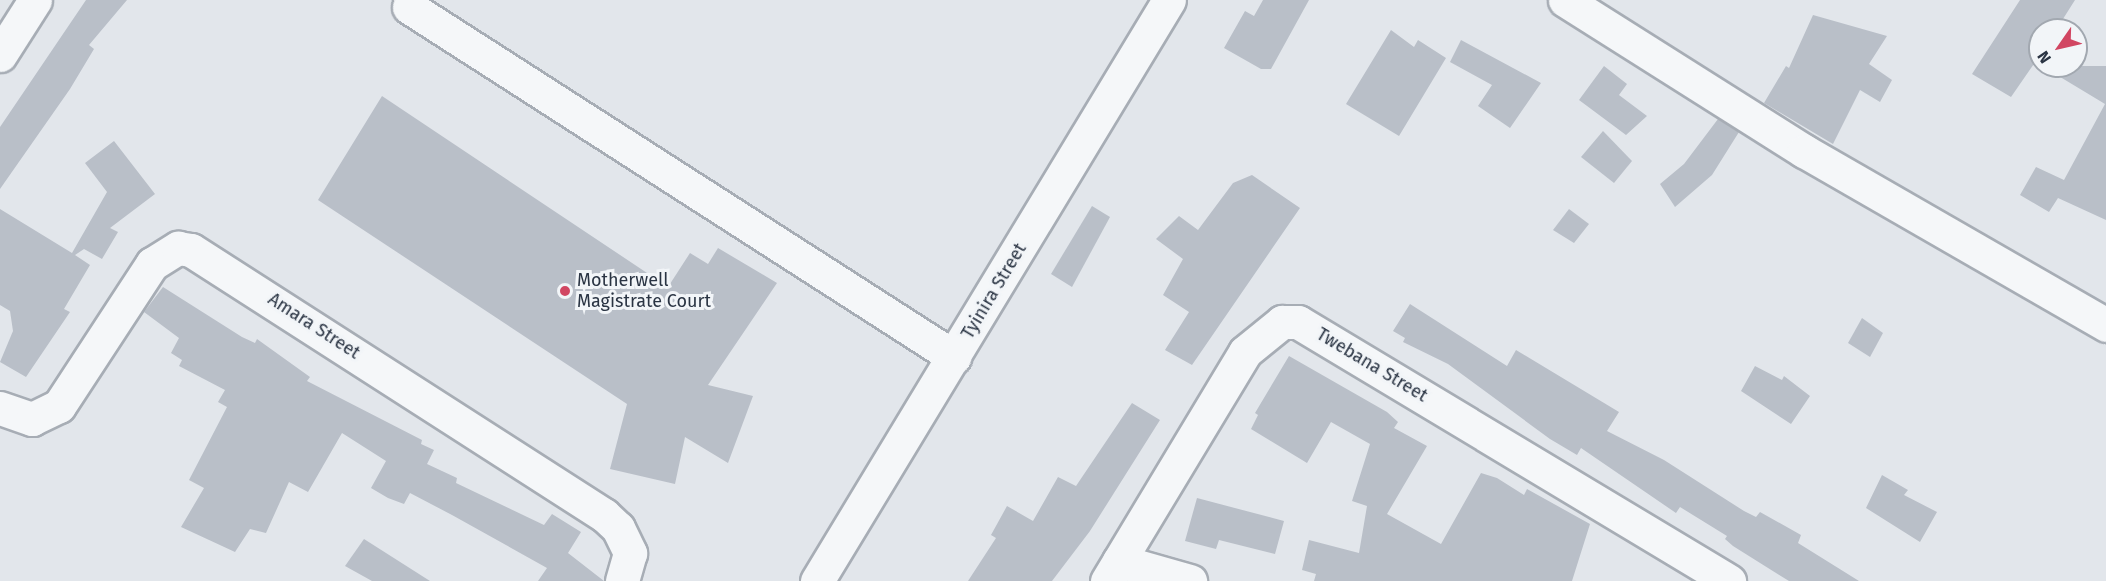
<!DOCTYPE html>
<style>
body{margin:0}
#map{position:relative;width:2106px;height:581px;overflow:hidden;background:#e2e6eb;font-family:"Fira Sans",sans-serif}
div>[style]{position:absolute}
.building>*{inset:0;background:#b9bfc8}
.roads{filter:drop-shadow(2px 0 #a7adb5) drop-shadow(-2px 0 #a7adb5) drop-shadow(0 2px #a7adb5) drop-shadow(0 -2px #a7adb5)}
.minor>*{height:33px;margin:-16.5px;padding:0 16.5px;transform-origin:16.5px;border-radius:16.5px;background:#f5f7f9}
.dots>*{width:16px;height:16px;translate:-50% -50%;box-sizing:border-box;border:3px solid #f2f5f8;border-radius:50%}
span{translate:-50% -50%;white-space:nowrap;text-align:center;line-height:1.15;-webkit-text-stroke:6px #f2f5f8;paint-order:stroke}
.poi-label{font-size:18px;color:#2a3443}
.left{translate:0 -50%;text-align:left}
.street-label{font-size:18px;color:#2a3443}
.north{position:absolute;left:2028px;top:18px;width:60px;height:60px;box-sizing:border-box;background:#f2f5f8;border:2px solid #a2a8b0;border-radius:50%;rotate:236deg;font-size:16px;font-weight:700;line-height:24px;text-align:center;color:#2a3443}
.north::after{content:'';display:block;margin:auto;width:21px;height:27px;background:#d14662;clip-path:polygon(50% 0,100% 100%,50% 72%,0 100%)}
</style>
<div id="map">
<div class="building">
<i style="clip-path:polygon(86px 0,127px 0,89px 45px,94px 49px,70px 89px,0 189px,0 127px)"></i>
<i style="clip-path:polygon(1263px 0,1309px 0,1271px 69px,1261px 69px,1224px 48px,1245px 11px,1254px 16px)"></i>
<i style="clip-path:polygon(2020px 0,2075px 0,2056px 30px,2040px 30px,2040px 55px,2011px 97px,1972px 74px)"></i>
<i style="clip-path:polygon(1813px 15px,1887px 36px,1869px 64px,1892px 80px,1880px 102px,1860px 90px,1833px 144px,1764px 103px,1786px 66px,1789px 68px)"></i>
<i style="clip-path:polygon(1391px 30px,1414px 47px,1418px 40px,1446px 58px,1399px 136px,1346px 104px)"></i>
<i style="clip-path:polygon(1461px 40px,1541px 83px,1510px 128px,1478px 106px,1492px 85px,1450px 62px)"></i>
<i style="clip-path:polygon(1604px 66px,1627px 84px,1619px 95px,1647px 116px,1626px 135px,1579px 100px)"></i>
<i style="clip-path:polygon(2042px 66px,2106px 66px,2106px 220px,2058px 198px,2049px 212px,2020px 195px,2036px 167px,2064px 180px,2105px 104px)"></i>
<i style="clip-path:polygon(382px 96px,668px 287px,690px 253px,708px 264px,718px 248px,777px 283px,708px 385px,753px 396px,728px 463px,685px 437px,675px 484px,610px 469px,627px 404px,318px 200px)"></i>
<i style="clip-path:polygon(1718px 119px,1739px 132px,1712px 175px,1675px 207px,1660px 184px,1684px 164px)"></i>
<i style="clip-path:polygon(1603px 131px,1632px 161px,1614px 183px,1581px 157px)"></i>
<i style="clip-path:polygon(114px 141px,155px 194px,110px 228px,118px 232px,102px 259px,84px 249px,75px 255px,90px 265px,64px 309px,70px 312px,26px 377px,0 362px,13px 331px,10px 311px,0 305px,0 209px,72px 253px,107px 192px,85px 163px)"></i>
<i style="clip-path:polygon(1252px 175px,1300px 208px,1192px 365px,1165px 350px,1189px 312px,1163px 295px,1183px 259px,1156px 239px,1179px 216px,1198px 230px,1233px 183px)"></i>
<i style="clip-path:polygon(1092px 206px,1110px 217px,1072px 287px,1051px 274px)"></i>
<i style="clip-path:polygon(1569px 209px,1589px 224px,1574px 243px,1553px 230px)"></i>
<i style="clip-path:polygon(163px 287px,242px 337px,255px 343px,257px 339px,310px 377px,307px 381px,422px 440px,421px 444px,434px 450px,427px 464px,457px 478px,456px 483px,544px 525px,552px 514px,581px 532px,568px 553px,604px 581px,538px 581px,547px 568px,452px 515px,410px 493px,404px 504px,388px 498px,371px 488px,386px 461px,342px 433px,308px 492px,289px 482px,266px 533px,250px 529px,235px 552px,181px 527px,204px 488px,189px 480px,227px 407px,218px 402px,225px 390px,179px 366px,182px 360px,171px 353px,179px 338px,144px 312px)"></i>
<i style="clip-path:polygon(1410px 304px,1507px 366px,1516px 350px,1619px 412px,1607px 431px,1664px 460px,1744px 511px,1756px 517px,1760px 512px,1801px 535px,1798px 543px,1859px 581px,1789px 581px,1733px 546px,1725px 539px,1727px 536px,1680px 507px,1676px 513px,1581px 448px,1577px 455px,1550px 439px,1448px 364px,1403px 342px,1405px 338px,1393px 331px)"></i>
<i style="clip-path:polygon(1862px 318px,1883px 333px,1870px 357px,1848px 343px)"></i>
<i style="clip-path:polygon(1289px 356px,1387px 412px,1398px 422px,1394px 428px,1427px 446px,1387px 514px,1441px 544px,1481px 473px,1497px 478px,1524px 495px,1527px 489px,1590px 524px,1572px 581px,1314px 581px,1316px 574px,1302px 570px,1309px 540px,1359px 553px,1367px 506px,1352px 501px,1370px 444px,1331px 422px,1307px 463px,1251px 429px,1258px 415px,1255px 413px)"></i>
<i style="clip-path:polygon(1755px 366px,1782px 380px,1784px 376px,1810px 396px,1791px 424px,1741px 391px)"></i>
<i style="clip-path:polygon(1132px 403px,1160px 420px,1090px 531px,1052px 581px,968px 581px,996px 538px,991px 535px,1007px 506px,1033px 521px,1058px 477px,1076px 486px)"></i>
<i style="clip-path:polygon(1882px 475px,1908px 490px,1904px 495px,1937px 512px,1920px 542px,1866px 508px)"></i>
<i style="clip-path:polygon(1197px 498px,1284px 521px,1275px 554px,1219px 540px,1216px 549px,1185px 541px)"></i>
<i style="clip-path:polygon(364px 539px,430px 581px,372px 581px,345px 566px)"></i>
</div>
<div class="roads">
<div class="minor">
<i style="left:1565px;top:0;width:283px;rotate:32.3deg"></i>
<i style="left:1804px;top:151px;width:349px;rotate:29.9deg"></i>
<i style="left:409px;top:7px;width:648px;rotate:32.71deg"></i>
<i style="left:0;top:55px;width:65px;rotate:-57.5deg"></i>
<i style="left:0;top:408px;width:34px;rotate:19deg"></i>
<i style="left:32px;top:419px;width:30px;rotate:-26deg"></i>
<i style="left:59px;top:406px;width:170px;rotate:-56.8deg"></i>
<i style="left:152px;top:264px;width:31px;rotate:-32deg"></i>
<i style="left:178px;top:248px;width:13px;rotate:9deg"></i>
<i style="left:191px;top:250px;width:491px;rotate:32.7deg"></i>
<i style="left:604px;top:515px;width:19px;rotate:43deg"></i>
<i style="left:618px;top:528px;width:28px;rotate:64deg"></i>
<i style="left:630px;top:553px;width:29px;rotate:106deg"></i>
<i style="left:1119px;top:561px;width:74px;rotate:15.7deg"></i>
<i style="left:817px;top:581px;width:679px;rotate:-58.79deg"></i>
<i style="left:1107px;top:581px;width:267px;rotate:-58.9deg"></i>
<i style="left:1245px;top:352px;width:48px;rotate:-39deg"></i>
<i style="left:1282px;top:322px;width:16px"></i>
<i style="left:1298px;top:322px;width:503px;rotate:31deg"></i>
</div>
</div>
<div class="dots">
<i style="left:565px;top:291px;background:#d14662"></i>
</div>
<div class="poi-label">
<span class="left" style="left:577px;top:291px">Motherwell<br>Magistrate Court</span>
</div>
<div class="street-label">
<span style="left:994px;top:291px;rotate:-59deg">Tyinira Street</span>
<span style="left:314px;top:326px;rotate:33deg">Amara Street</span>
<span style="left:1372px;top:365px;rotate:31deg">Twebana Street</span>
</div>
<div class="north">N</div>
</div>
